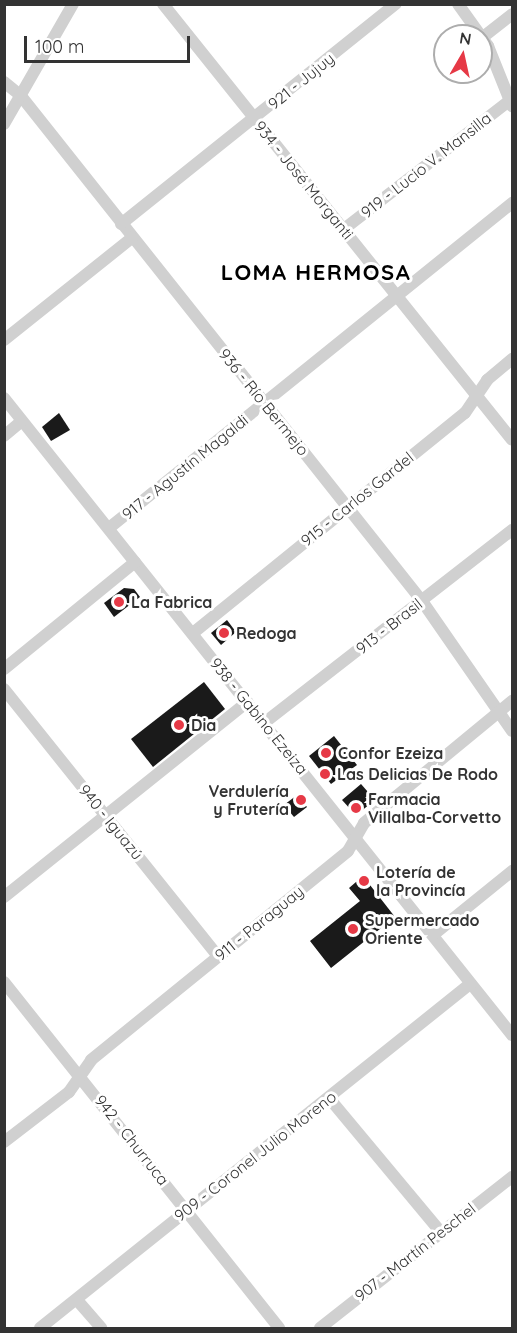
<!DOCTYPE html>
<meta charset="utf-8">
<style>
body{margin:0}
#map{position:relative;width:517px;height:1333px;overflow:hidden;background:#fff;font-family:Quicksand,sans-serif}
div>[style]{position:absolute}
.building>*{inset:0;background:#1a1a1a}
.minor>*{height:12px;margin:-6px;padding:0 6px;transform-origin:6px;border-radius:6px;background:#d0d0d0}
.dots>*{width:16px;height:16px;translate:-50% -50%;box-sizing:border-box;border:3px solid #fff;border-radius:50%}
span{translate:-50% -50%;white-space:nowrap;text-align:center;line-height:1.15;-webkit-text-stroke:6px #fff;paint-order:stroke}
.street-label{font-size:16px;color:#333}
.poi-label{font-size:16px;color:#333;font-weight:700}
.left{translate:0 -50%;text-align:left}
.right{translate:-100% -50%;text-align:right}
.district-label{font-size:22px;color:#000;font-weight:700;letter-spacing:1.5px}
.frame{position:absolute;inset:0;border:6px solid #333;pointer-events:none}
.north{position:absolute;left:433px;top:24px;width:60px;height:60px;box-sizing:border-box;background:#fff;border:2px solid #adadad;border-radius:50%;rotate:9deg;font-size:16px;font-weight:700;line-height:24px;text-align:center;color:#333}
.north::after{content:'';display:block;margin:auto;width:21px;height:27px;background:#e63946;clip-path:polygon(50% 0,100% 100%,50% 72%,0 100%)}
.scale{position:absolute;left:24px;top:36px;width:166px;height:27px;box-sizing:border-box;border:3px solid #333;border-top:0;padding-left:8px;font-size:18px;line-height:21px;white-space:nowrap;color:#333;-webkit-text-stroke:4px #fff;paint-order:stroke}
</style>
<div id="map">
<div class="building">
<i style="clip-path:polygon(59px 413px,70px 430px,51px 441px,42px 427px)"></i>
<i style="clip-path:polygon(124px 588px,134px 589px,140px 597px,114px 617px,104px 603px)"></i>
<i style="clip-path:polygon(227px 620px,236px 632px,221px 645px,211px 633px)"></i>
<i style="clip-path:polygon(204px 682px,225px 709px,153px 767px,131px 739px)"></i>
<i style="clip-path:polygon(334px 736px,357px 765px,331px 784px,309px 756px)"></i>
<i style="clip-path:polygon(361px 784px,375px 800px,360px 812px,352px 811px,342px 800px)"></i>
<i style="clip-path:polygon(297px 795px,307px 807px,294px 817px,284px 805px)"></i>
<i style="clip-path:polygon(363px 876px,395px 917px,331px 968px,310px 941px,360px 901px,349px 888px)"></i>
</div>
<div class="minor">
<i style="left:163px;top:4px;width:558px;rotate:51.32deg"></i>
<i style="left:458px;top:4px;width:52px;rotate:54.5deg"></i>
<i style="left:488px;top:46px;width:65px;rotate:68.2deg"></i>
<i style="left:483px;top:37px;width:37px;rotate:-38deg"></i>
<i style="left:4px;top:82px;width:22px;rotate:39deg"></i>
<i style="left:21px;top:96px;width:645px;rotate:51.55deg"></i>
<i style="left:422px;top:601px;width:158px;rotate:55.3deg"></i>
<i style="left:4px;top:124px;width:138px;rotate:-60.1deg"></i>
<i style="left:121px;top:224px;width:352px;rotate:-38.7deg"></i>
<i style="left:344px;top:229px;width:209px;rotate:-37.8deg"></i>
<i style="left:4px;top:340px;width:164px;rotate:-38.6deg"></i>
<i style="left:4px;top:398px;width:815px;rotate:51.43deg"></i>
<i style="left:4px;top:436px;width:23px;rotate:-40deg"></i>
<i style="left:109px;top:528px;width:518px;rotate:-38.88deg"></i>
<i style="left:193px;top:633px;width:350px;rotate:-39deg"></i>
<i style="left:465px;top:413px;width:40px;rotate:-56deg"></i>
<i style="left:487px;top:380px;width:33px;rotate:-40deg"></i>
<i style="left:4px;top:669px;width:169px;rotate:-39.2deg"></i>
<i style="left:4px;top:689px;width:342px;rotate:51.3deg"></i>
<i style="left:264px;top:723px;width:314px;rotate:-37.9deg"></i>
<i style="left:4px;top:897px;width:312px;rotate:-38.7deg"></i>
<i style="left:433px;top:935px;width:102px;rotate:-39deg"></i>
<i style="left:4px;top:982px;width:442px;rotate:51.5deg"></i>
<i style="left:329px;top:1098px;width:173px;rotate:50.2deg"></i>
<i style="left:4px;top:1142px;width:82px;rotate:-37.6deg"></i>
<i style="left:69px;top:1092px;width:39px;rotate:-55deg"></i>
<i style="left:91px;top:1060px;width:331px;rotate:-39.1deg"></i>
<i style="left:348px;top:851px;width:32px;rotate:-60deg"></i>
<i style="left:364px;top:823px;width:192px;rotate:-39.5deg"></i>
<i style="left:77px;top:1300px;width:37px;rotate:49deg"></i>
<i style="left:40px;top:1328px;width:551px;rotate:-38.66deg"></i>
<i style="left:320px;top:1328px;width:244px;rotate:-38.2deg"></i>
</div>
<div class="dots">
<i style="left:119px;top:602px;background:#e63946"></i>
<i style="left:224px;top:633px;background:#e63946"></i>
<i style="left:179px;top:725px;background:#e63946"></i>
<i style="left:326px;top:753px;background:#e63946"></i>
<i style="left:325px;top:774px;background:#e63946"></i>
<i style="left:301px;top:800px;background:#e63946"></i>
<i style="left:356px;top:808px;background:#e63946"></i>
<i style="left:364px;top:881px;background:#e63946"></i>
<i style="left:353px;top:929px;background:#e63946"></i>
</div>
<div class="street-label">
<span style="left:301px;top:81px;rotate:-39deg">921 - Jujuy</span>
<span style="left:426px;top:165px;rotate:-38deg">919 - Lucio V. Mansilla</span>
<span style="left:304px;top:180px;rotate:51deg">934 - José Morganti</span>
<span style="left:264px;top:402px;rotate:51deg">936 - Río Bermejo</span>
<span style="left:185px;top:467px;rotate:-39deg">917 - Agustín Magaldi</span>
<span style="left:357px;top:499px;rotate:-39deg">915 - Carlos Gardel</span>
<span style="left:389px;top:626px;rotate:-38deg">913 - Brasil</span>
<span style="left:259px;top:716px;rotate:51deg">938 - Gabino Ezeiza</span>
<span style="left:111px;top:822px;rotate:51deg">940 - Iguazú</span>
<span style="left:259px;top:923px;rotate:-39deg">911 - Paraguay</span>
<span style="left:132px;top:1140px;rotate:52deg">942 - Churruca</span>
<span style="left:255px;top:1156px;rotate:-38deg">909 - Coronel Julio Moreno</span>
<span style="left:415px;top:1252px;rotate:-38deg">907 - Martín Peschel</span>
</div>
<div class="poi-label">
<span class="left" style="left:131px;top:602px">La Fabrica</span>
<span class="left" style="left:236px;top:633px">Redoga</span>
<span class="left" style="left:191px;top:725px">Dia</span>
<span class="left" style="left:338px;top:753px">Confor Ezeiza</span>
<span class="left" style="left:337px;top:774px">Las Delicias De Rodo</span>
<span class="right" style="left:289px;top:800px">Verdulería<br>y Frutería</span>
<span class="left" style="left:368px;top:808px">Farmacia<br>Villalba-Corvetto</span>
<span class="left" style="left:376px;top:881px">Lotería de<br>la Provincía</span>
<span class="left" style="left:365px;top:929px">Supermercado<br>Oriente</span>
</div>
<div class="district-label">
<span style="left:316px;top:273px">LOMA HERMOSA</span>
</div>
<div class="frame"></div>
<div class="north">N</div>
<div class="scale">100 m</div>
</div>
